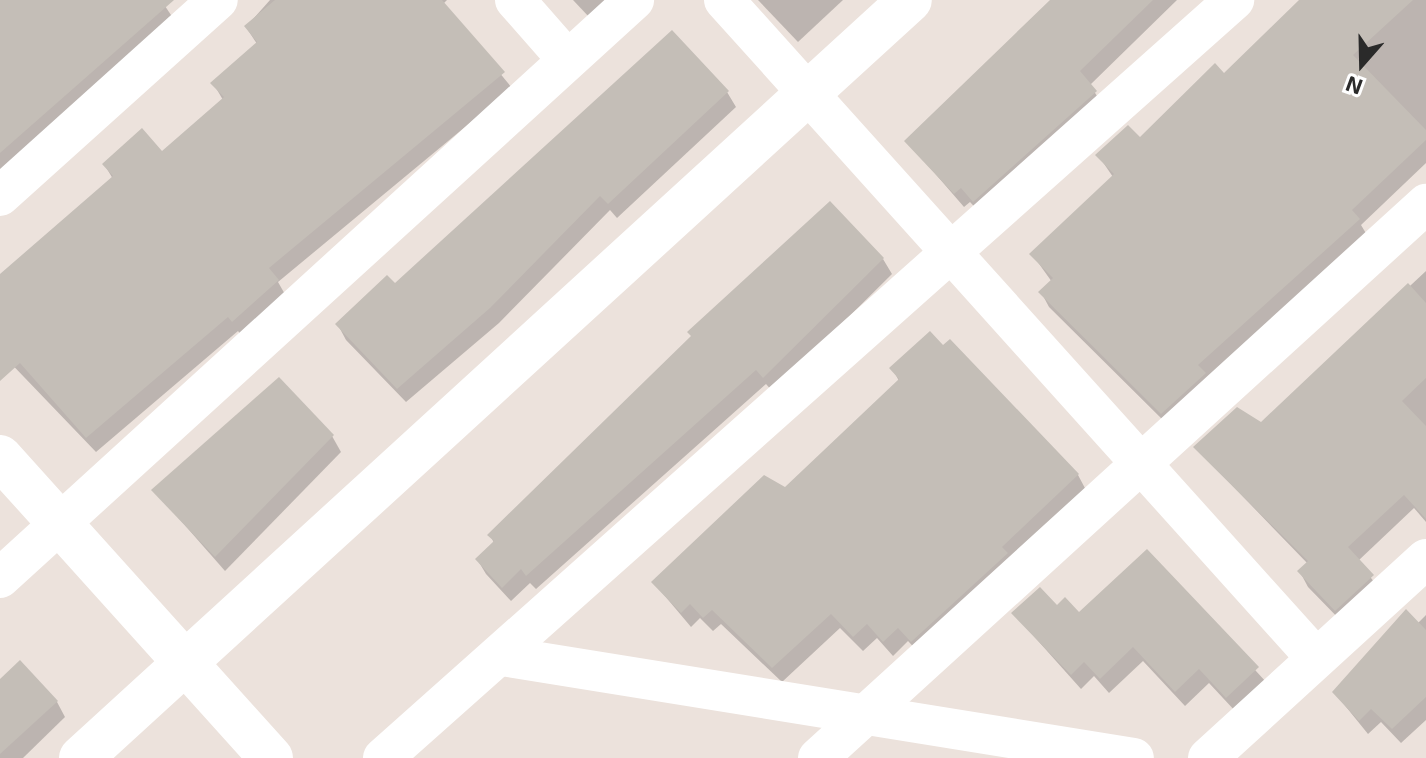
<!DOCTYPE html>
<style>
body{margin:0}
#map{position:relative;width:1426px;height:758px;overflow:hidden;background:#ece2dc;font-family:"Exo 2",sans-serif}
div>[style]{position:absolute}
.shadow>*{inset:0;background:#0003}
.building>*{inset:0;background:#c4beb7}
.minor>*{height:40px;margin:-20px;padding:0 20px;transform-origin:20px;border-radius:20px;background:#fff}
.tertiary>*{height:44px;margin:-22px;padding:0 22px;transform-origin:22px;border-radius:22px;background:#fff}
span{translate:-50% -50%;white-space:nowrap;text-align:center;line-height:1.15;-webkit-text-stroke:6px #fff;paint-order:stroke}
.north{position:absolute;left:1322px;top:24px;width:80px;height:80px;-webkit-text-stroke:6px #fff;paint-order:stroke;rotate:200deg;font-size:22px;font-weight:700;line-height:32px;text-align:center;color:#2a2a2a}
.north::after{content:'';display:block;margin:auto;width:28px;height:36px;background:#2a2a2a;clip-path:polygon(50% 0,100% 100%,50% 72%,0 100%)}
</style>
<div id="map">
<div class="shadow">
<i style="clip-path:polygon(0 0,161px 0,175px 21px,0 175px)"></i>
<i style="clip-path:polygon(270px 0,447px 0,443px 4px,512px 88px,278px 282px,286px 296px,242px 336px,238px 331px,96px 452px,0 352px,0 276px,113px 179px,104px 164px,162px 154px,223px 100px,213px 83px,257px 44px,246px 27px)"></i>
<i style="clip-path:polygon(573px 0,608px 0,589px 17px)"></i>
<i style="clip-path:polygon(758px 0,843px 0,798px 42px)"></i>
<i style="clip-path:polygon(1056px 0,1177px 0,1090px 85px,1104px 107px,983px 216px,970px 202px,964px 207px,907px 141px)"></i>
<i style="clip-path:polygon(1302px 0,1426px 0,1426px 163px,1361px 225px,1367px 235px,1171px 428px,1049px 307px,1041px 292px,1052px 282px,1032px 254px,1113px 177px,1098px 155px,1140px 140px,1224px 75px)"></i>
<i style="clip-path:polygon(727px 92px,736px 107px,617px 218px,610px 210px,499px 323px,406px 402px,346px 340px,338px 325px,395px 286px)"></i>
<i style="clip-path:polygon(883px 259px,892px 274px,773px 392px,766px 384px,536px 589px,530px 583px,511px 601px,486px 574px,477px 559px,494px 543px,490px 535px,693px 337px)"></i>
<i style="clip-path:polygon(1426px 271px,1426px 522px,1414px 508px,1358px 561px,1381px 591px,1345px 625px,1308px 587px,1300px 572px,1308px 564px,1196px 448px,1262px 424px)"></i>
<i style="clip-path:polygon(892px 368px,1078px 475px,1086px 490px,921px 655px,908px 641px,893px 656px,877px 638px,863px 651px,840px 628px,782px 682px,721px 624px,713px 631px,700px 618px,691px 627px,654px 583px,786px 490px,899px 381px)"></i>
<i style="clip-path:polygon(332px 436px,341px 452px,225px 571px,154px 490px)"></i>
<i style="clip-path:polygon(1146px 551px,1267px 683px,1236px 712px,1209px 683px,1185px 706px,1143px 661px,1109px 693px,1094px 676px,1081px 689px,1014px 614px,1057px 608px,1079px 615px)"></i>
<i style="clip-path:polygon(1406px 611px,1417px 624px,1426px 615px,1426px 720px,1401px 743px,1381px 722px,1368px 734px,1334px 692px)"></i>
<i style="clip-path:polygon(0 681px,57px 702px,65px 717px,23px 758px,0 758px)"></i>
</div>
<div class="building">
<i style="clip-path:polygon(0 0,174px 0,0 153px)"></i>
<i style="clip-path:polygon(275px 0,442px 0,505px 72px,269px 268px,279px 280px,232px 322px,228px 317px,86px 438px,20px 363px,0 381px,0 274px,113px 176px,102px 164px,142px 128px,162px 151px,224px 97px,210px 83px,257px 42px,244px 26px)"></i>
<i style="clip-path:polygon(1050px 0,1153px 0,1080px 71px,1097px 91px,973px 202px,961px 188px,954px 194px,904px 141px)"></i>
<i style="clip-path:polygon(1299px 0,1413px 0,1353px 55px,1426px 130px,1426px 140px,1352px 210px,1360px 219px,1198px 365px,1206px 373px,1161px 414px,1038px 292px,1053px 278px,1029px 254px,1114px 174px,1095px 155px,1128px 125px,1140px 137px,1215px 63px,1224px 73px)"></i>
<i style="clip-path:polygon(672px 30px,729px 91px,608px 204px,600px 196px,490px 308px,397px 389px,335px 324px,387px 275px,395px 283px)"></i>
<i style="clip-path:polygon(830px 201px,884px 258px,763px 378px,756px 370px,526px 576px,521px 569px,502px 588px,475px 559px,494px 541px,487px 535px,691px 336px,687px 332px)"></i>
<i style="clip-path:polygon(1408px 283px,1426px 303px,1426px 378px,1402px 401px,1426px 426px,1426px 519px,1404px 495px,1348px 547px,1374px 575px,1335px 611px,1297px 571px,1308px 561px,1193px 447px,1237px 407px,1261px 422px)"></i>
<i style="clip-path:polygon(930px 331px,943px 345px,950px 339px,1079px 474px,1002px 547px,1008px 553px,911px 642px,898px 628px,883px 642px,867px 624px,853px 637px,831px 614px,772px 668px,712px 610px,703px 618px,690px 604px,681px 613px,651px 582px,764px 475px,785px 487px,899px 379px,889px 368px)"></i>
<i style="clip-path:polygon(279px 377px,334px 435px,215px 557px,151px 490px)"></i>
<i style="clip-path:polygon(1147px 549px,1259px 667px,1226px 698px,1199px 669px,1175px 692px,1133px 647px,1100px 679px,1084px 662px,1071px 675px,1011px 613px,1040px 587px,1057px 605px,1065px 597px,1079px 612px)"></i>
<i style="clip-path:polygon(1406px 609px,1426px 630px,1426px 697px,1392px 729px,1371px 709px,1359px 721px,1332px 692px)"></i>
<i style="clip-path:polygon(20px 660px,58px 701px,0 754px,0 679px)"></i>
</div>
<div class="minor">
<i style="left:515px;top:0;width:77px;rotate:48.7deg"></i>
<i style="left:724px;top:0;width:885px;rotate:48.02deg"></i>
<i style="left:0;top:196px;width:293px;rotate:-42deg"></i>
<i style="left:0;top:578px;width:858px;rotate:-42.35deg"></i>
<i style="left:502px;top:656px;width:640px;rotate:9.17deg"></i>
<i style="left:383px;top:758px;width:1140px;rotate:-41.69deg"></i>
<i style="left:818px;top:758px;width:823px;rotate:-42.34deg"></i>
<i style="left:1208px;top:758px;width:295px;rotate:-42.4deg"></i>
</div>
<div class="tertiary">
<i style="left:0;top:457px;width:405px;rotate:48deg"></i>
<i style="left:81px;top:758px;width:1123px;rotate:-42.44deg"></i>
</div>
<div class="north">N</div>
</div>
